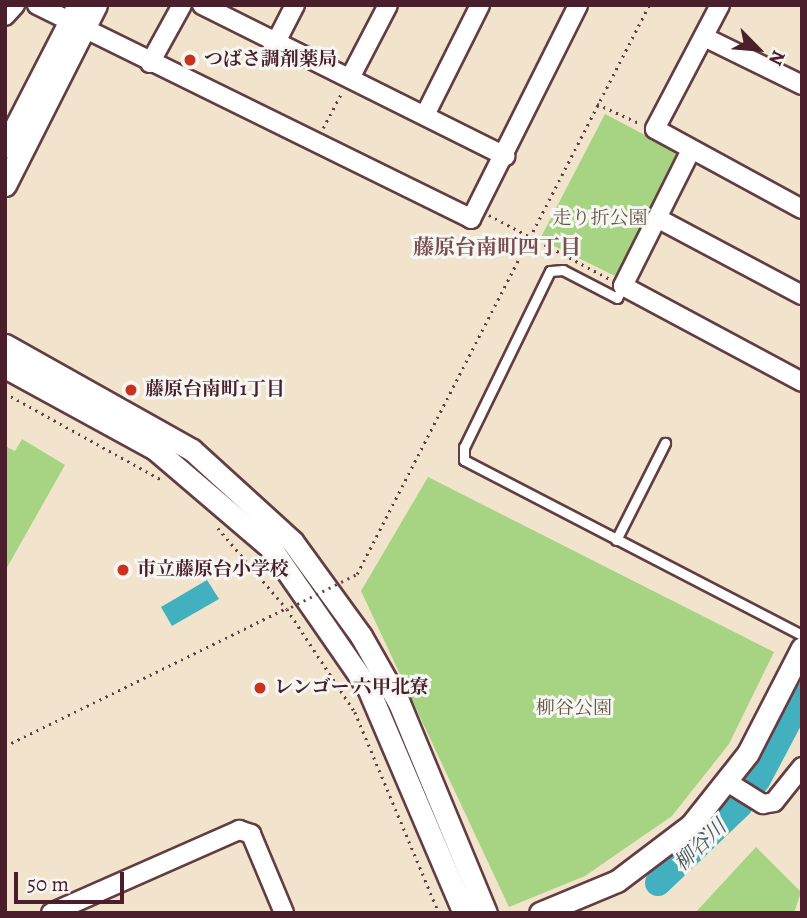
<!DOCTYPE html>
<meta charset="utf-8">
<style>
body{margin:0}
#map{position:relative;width:807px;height:918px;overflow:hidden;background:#f2e4cc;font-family:Alegreya,"Noto Serif JP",serif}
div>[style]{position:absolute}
.green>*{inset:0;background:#a6d482}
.water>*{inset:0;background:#42b0be}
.river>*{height:26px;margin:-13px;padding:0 13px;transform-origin:13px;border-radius:13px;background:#42b0be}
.path>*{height:2.5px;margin-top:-1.25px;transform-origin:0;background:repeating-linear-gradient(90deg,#633d43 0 2px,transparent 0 7px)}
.roads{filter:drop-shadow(2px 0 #633d43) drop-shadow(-2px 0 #633d43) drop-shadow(0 2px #633d43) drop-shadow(0 -2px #633d43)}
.service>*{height:9px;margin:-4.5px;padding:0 4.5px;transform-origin:4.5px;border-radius:4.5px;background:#fff}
.minor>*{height:18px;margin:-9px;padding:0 9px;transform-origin:9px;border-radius:9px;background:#fff}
.tertiary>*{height:21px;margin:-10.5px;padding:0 10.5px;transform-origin:10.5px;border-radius:10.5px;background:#fff}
.path-bridge>*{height:2.5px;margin-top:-1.25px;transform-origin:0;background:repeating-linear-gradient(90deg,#633d43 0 2px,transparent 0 7px)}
.dots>*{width:19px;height:19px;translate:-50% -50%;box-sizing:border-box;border:4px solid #f6f6f2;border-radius:50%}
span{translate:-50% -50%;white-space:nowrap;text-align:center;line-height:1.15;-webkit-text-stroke:6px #f6f6f2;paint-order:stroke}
.poi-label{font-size:19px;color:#4a1f2b;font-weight:700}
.left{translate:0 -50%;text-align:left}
.park-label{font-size:19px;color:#665545}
.neighbourhood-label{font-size:21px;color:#7b4e4f;font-weight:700}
.water-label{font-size:21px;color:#475966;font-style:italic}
.frame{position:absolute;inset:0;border:7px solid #4a1f2b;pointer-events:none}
.north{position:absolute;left:723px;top:14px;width:70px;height:70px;-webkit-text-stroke:5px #f6f6f2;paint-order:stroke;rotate:115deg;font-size:19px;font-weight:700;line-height:28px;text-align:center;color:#4a1f2b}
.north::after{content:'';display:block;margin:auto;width:24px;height:32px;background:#4a1f2b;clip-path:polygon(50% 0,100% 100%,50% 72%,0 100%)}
.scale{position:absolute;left:14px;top:872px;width:110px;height:32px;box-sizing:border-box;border:4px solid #4a1f2b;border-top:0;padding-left:9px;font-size:21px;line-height:24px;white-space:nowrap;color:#4a1f2b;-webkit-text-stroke:5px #f6f6f2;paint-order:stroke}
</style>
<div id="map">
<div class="green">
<i style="clip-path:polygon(605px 114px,681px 154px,619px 278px,540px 239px)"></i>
<i style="clip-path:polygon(22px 439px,65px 465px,5px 571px,5px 446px,15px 451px)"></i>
<i style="clip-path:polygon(428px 477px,774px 652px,729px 744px,672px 816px,585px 876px,509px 907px,361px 591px)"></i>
<i style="clip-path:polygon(756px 847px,801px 892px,794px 913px,695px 913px)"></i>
</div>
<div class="water">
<i style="clip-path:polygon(207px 580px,219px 599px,172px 626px,161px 607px)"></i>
</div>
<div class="river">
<i style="left:757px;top:781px;width:96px;rotate:-62.1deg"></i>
<i style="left:658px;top:883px;width:113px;rotate:-43.6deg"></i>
</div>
<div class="path">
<i style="left:597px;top:104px;width:46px;rotate:24.3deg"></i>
<i style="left:323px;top:128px;width:40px;rotate:-62deg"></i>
<i style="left:489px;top:215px;width:137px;rotate:27.9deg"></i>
<i style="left:5px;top:393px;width:179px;rotate:29deg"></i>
<i style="left:218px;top:528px;width:106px;rotate:49.6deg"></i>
<i style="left:287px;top:609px;width:123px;rotate:56.6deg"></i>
<i style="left:355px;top:712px;width:218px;rotate:67.3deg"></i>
<i style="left:357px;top:574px;width:640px;rotate:-62.83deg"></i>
<i style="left:5px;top:746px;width:312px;rotate:-26.1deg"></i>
</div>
<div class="roads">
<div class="service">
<i style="left:623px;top:286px;width:13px;rotate:117deg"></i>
<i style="left:617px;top:298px;width:61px;rotate:-152.6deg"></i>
<i style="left:563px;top:270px;width:13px;rotate:176deg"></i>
<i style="left:550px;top:271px;width:196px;rotate:116deg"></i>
<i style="left:464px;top:447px;width:13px;rotate:90deg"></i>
<i style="left:464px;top:460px;width:381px;rotate:27.4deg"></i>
<i style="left:616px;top:540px;width:109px;rotate:-63.2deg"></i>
</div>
<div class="minor">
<i style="left:37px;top:5px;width:484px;rotate:26.2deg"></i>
<i style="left:471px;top:219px;width:239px;rotate:-63.4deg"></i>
<i style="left:202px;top:5px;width:339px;rotate:26.5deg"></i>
<i style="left:720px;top:5px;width:140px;rotate:117.7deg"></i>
<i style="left:655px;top:129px;width:167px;rotate:28.6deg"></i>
<i style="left:5px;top:16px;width:15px;rotate:-48deg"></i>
<i style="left:704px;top:37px;width:109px;rotate:26.1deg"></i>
<i style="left:276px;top:42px;width:42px;rotate:-62.8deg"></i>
<i style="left:150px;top:63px;width:66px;rotate:-61.1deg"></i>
<i style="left:350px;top:78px;width:82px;rotate:-62.5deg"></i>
<i style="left:425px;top:115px;width:123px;rotate:-63.4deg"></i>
<i style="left:691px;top:150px;width:152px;rotate:116.6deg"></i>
<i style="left:623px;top:286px;width:203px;rotate:28.2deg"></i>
<i style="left:657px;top:218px;width:164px;rotate:28deg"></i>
<i style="left:729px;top:783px;width:40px;rotate:32deg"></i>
<i style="left:763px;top:804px;width:11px;rotate:-10deg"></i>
<i style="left:774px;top:802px;width:45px;rotate:-51.3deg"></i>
<i style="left:51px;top:913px;width:206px;rotate:-23.8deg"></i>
<i style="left:239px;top:830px;width:13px;rotate:18deg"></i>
<i style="left:251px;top:834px;width:86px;rotate:67.3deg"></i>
</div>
<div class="tertiary">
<i style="left:5px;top:147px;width:160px;rotate:-62.8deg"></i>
<i style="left:5px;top:185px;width:202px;rotate:-63.2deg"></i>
<i style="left:5px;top:345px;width:214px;rotate:29.3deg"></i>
<i style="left:192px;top:450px;width:135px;rotate:42.3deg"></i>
<i style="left:292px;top:541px;width:117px;rotate:54deg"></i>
<i style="left:361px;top:636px;width:77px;rotate:60.4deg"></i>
<i style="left:399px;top:703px;width:227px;rotate:67.5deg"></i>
<i style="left:5px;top:367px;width:171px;rotate:28.7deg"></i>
<i style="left:155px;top:449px;width:153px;rotate:40.5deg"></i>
<i style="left:271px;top:548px;width:170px;rotate:55.3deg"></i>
<i style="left:368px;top:688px;width:245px;rotate:66.9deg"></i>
<i style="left:540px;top:913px;width:83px;rotate:-22.6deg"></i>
<i style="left:617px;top:881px;width:93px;rotate:-37.1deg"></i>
<i style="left:691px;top:825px;width:92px;rotate:-51.6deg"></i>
<i style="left:748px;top:753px;width:118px;rotate:-62.8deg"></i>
</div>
</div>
<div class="path-bridge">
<i style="left:291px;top:607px;width:74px;rotate:-26.6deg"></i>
</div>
<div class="dots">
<i style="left:190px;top:60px;background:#c8321e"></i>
<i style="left:131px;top:390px;background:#c8321e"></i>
<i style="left:123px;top:570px;background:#c8321e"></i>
<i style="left:260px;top:688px;background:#c8321e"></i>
</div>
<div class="poi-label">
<span class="left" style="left:204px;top:60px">つばさ調剤薬局</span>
<span class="left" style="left:145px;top:390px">藤原台南町1丁目</span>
<span class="left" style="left:137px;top:570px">市立藤原台小学校</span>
<span class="left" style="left:274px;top:688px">レンゴー 六甲北寮</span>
</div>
<div class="park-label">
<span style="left:600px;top:219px">走り折公園</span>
<span style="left:574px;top:709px">柳谷公園</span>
</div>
<div class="neighbourhood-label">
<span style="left:497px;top:247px">藤原台南町四丁目</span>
</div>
<div class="water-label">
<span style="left:700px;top:845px;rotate:-44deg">柳谷川</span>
</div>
<div class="frame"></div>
<div class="north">N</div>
<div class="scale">50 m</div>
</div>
